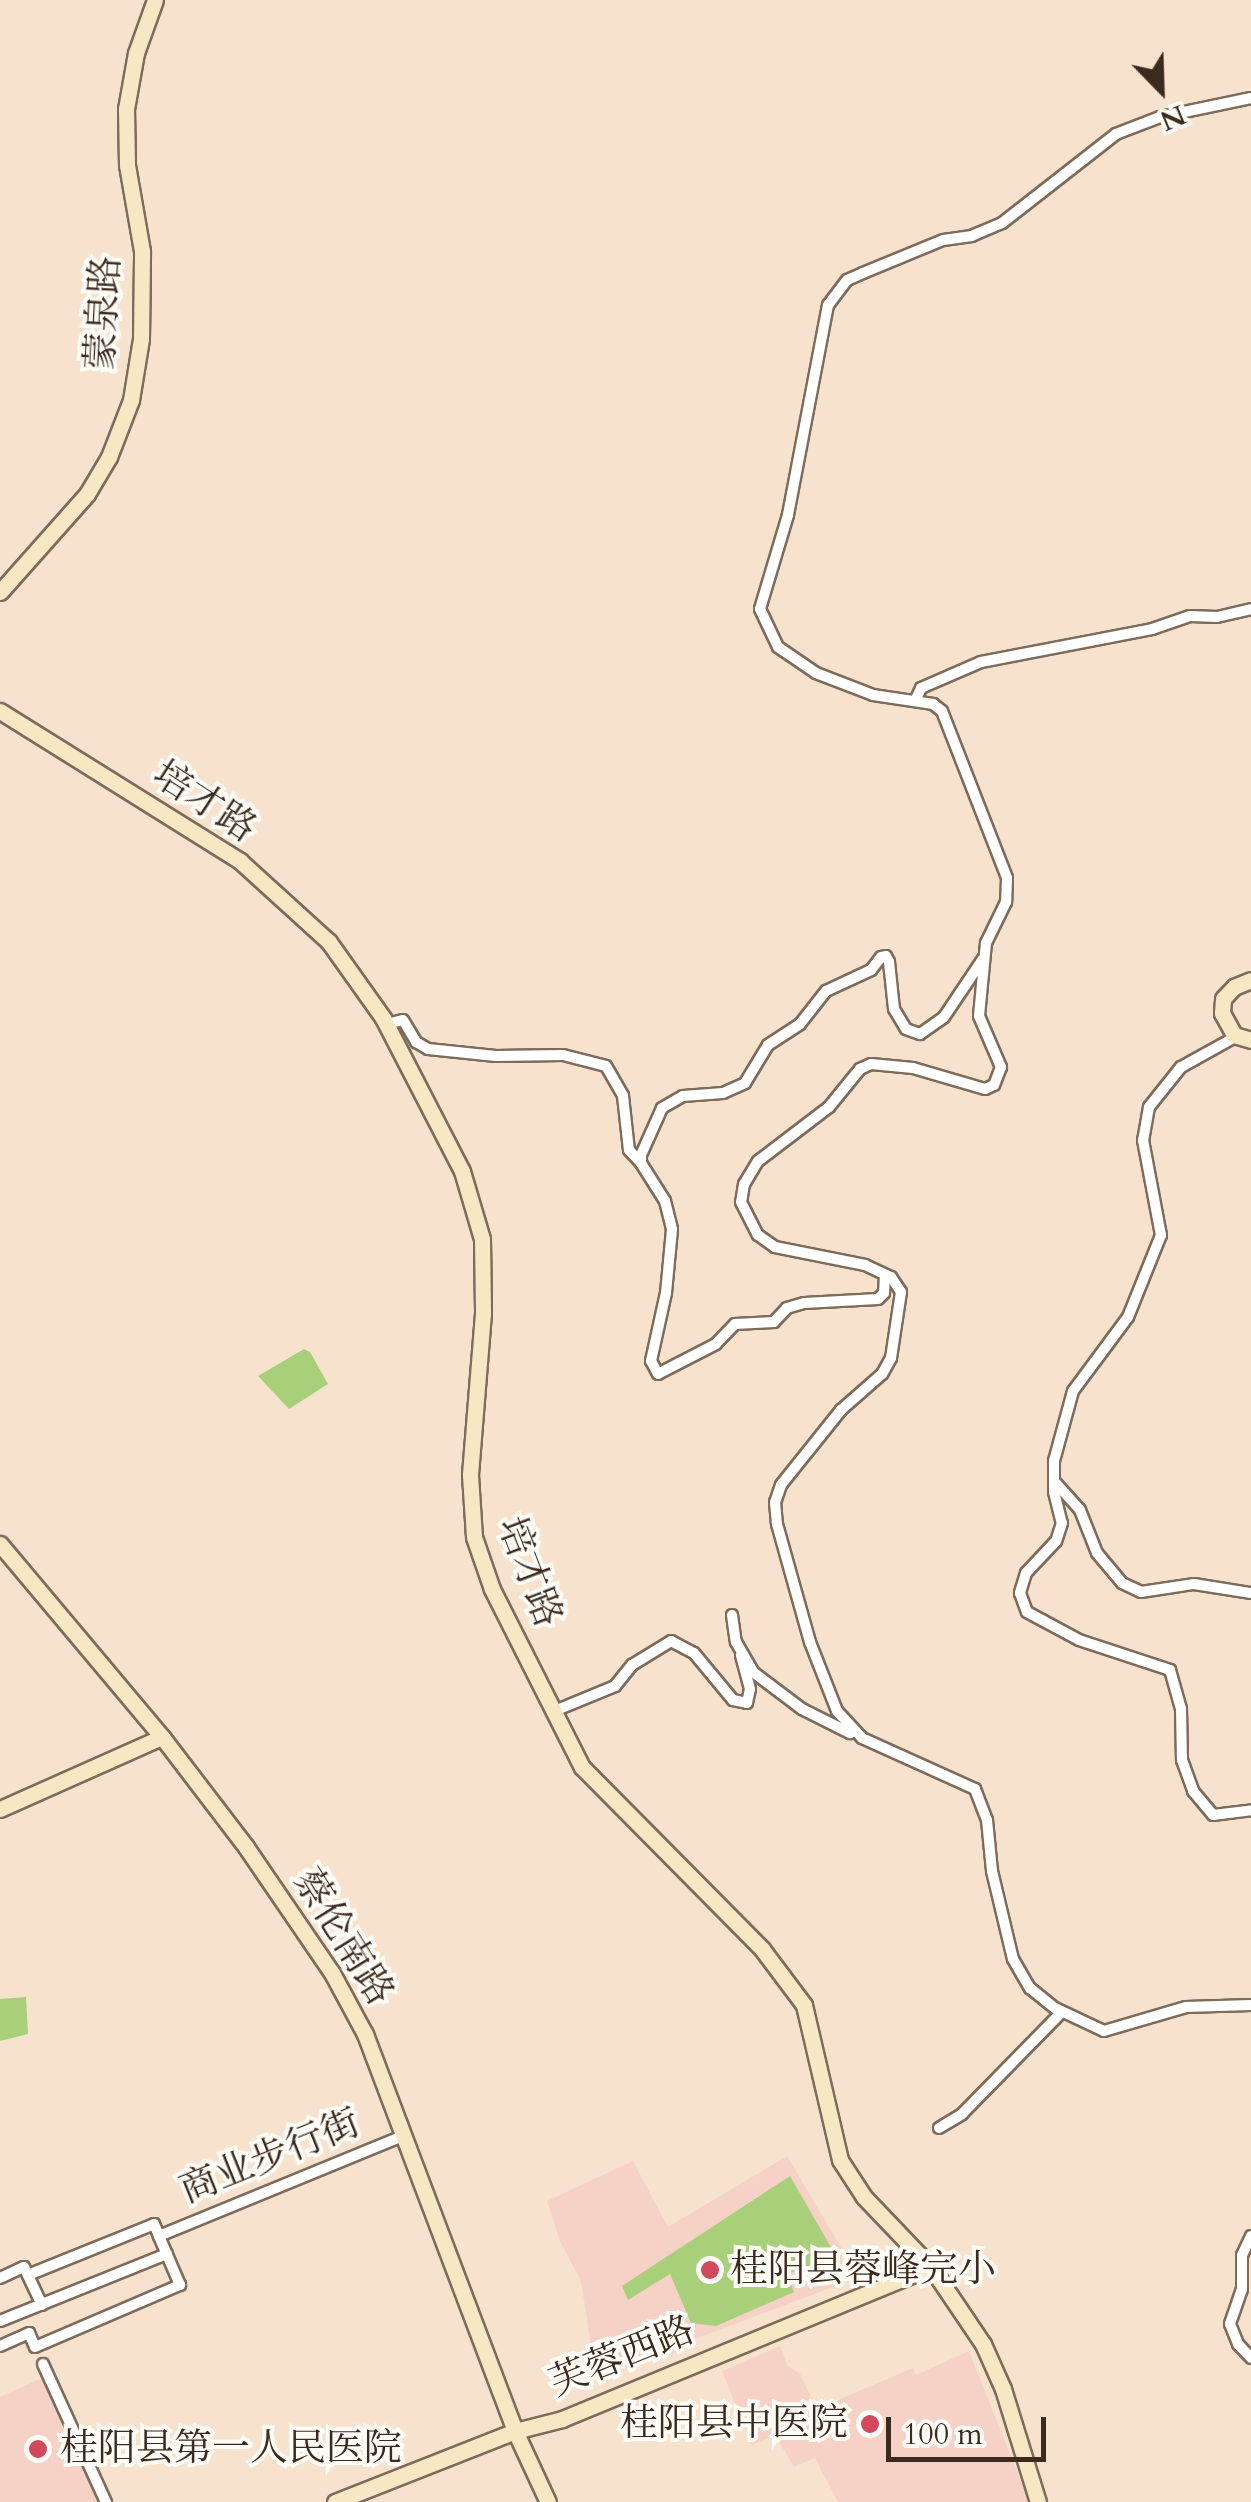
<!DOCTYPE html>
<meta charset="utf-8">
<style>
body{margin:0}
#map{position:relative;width:1251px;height:2502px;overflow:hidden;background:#f7e3cd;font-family:Cardo,"Noto Serif SC",serif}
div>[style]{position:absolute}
.built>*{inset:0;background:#f6d1c6}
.green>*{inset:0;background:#a8cf7a}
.roads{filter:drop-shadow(2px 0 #7d6b5b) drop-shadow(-2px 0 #7d6b5b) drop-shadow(0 2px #7d6b5b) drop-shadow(0 -2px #7d6b5b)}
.street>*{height:10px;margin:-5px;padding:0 5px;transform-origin:5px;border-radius:5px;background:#fff}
.secondary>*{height:15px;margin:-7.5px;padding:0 7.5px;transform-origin:7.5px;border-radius:7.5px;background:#f7e8c3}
.dots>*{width:28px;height:28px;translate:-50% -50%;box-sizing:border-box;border:5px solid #fdfcf7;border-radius:50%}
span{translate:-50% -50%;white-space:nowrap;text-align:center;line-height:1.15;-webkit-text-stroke:8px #fdfcf7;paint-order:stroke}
.street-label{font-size:38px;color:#3b2a1e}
.poi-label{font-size:38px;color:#3b2a1e}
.left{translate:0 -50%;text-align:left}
.right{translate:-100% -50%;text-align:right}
.north{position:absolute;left:1111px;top:40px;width:100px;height:100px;-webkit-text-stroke:8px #fdfcf7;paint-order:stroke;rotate:157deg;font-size:28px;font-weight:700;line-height:40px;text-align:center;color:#3b2a1e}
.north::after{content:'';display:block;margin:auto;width:35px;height:45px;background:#3b2a1e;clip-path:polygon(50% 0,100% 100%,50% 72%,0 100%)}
.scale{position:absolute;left:886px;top:2417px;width:160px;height:45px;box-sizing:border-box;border:5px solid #3b2a1e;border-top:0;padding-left:12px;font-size:30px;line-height:35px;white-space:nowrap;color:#3b2a1e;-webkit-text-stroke:8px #fdfcf7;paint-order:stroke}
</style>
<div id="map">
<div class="built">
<i style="clip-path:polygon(787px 2156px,846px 2256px,841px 2259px,849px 2281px,679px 2345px,681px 2351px,604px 2376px,591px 2345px,581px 2281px,560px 2241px,547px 2201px,633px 2161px,668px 2227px)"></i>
<i style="clip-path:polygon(780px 2346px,787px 2365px,800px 2374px,817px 2409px,913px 2368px,916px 2375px,969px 2351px,1029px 2502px,838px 2502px,815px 2458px,794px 2467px,775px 2435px,752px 2445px,722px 2371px)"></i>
<i style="clip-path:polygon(44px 2377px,100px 2502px,0 2502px,0 2397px)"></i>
</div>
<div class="green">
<i style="clip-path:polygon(304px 1349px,310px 1352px,328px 1384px,289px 1409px,258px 1376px)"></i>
<i style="clip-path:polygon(26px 1997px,28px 2034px,0 2041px,0 1999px)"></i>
<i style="clip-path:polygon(790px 2176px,832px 2249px,826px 2259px,787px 2274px,794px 2292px,716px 2326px,691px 2323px,670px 2274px,628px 2300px,622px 2286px)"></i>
</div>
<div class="roads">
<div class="street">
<i style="left:1251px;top:98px;width:93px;rotate:168.2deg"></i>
<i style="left:1160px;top:117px;width:47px;rotate:158.9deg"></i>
<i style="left:1116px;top:134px;width:145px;rotate:142deg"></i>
<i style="left:1002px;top:223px;width:33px;rotate:157deg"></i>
<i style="left:972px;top:236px;width:29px;rotate:172deg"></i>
<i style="left:943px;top:240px;width:87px;rotate:157.6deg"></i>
<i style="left:863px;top:273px;width:17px;rotate:156deg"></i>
<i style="left:847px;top:280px;width:31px;rotate:127deg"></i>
<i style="left:828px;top:305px;width:214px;rotate:100.8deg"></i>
<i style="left:788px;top:515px;width:98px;rotate:106.6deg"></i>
<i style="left:760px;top:609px;width:42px;rotate:64.7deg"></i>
<i style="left:778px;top:647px;width:46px;rotate:34.4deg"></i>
<i style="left:816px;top:673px;width:61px;rotate:21.1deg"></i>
<i style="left:873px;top:695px;width:61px;rotate:8.5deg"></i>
<i style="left:933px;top:704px;width:11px;rotate:38deg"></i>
<i style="left:942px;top:711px;width:179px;rotate:68.7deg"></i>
<i style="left:1007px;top:878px;width:24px;rotate:92deg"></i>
<i style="left:1006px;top:902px;width:46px;rotate:116deg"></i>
<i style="left:986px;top:943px;width:73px;rotate:95.5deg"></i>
<i style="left:979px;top:1016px;width:56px;rotate:66.7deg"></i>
<i style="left:1001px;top:1067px;width:19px;rotate:111deg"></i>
<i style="left:994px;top:1085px;width:10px;rotate:156deg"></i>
<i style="left:985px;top:1089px;width:75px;rotate:-163.7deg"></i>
<i style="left:913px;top:1068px;width:42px;rotate:-174.6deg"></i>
<i style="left:871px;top:1064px;width:12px;rotate:156deg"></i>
<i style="left:860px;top:1069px;width:49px;rotate:129.2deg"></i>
<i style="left:829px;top:1107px;width:89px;rotate:142.7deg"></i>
<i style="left:758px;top:1161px;width:27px;rotate:121deg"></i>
<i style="left:744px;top:1184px;width:18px;rotate:99deg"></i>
<i style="left:741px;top:1202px;width:37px;rotate:63deg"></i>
<i style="left:758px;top:1235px;width:21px;rotate:35deg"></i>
<i style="left:775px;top:1247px;width:92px;rotate:11.3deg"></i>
<i style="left:865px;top:1265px;width:29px;rotate:25deg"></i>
<i style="left:891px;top:1277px;width:18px;rotate:56deg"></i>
<i style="left:901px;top:1292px;width:67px;rotate:98.6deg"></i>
<i style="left:891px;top:1358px;width:18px;rotate:119deg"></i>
<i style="left:882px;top:1374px;width:55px;rotate:138.7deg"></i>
<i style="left:841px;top:1410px;width:96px;rotate:128.7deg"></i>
<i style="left:781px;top:1485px;width:18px;rotate:109deg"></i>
<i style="left:775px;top:1502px;width:22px;rotate:85deg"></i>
<i style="left:777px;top:1524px;width:123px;rotate:74.4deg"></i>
<i style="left:810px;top:1642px;width:74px;rotate:68.6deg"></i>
<i style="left:837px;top:1711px;width:37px;rotate:47deg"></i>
<i style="left:862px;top:1738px;width:124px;rotate:24.3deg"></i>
<i style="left:975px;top:1789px;width:33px;rotate:69deg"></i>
<i style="left:987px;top:1820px;width:51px;rotate:84.4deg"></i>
<i style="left:992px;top:1871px;width:90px;rotate:76.6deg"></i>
<i style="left:1013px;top:1959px;width:34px;rotate:60deg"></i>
<i style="left:1030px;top:1988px;width:32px;rotate:39deg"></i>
<i style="left:1055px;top:2008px;width:54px;rotate:25.1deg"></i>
<i style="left:1104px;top:2031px;width:85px;rotate:-16.3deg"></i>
<i style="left:1186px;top:2007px;width:65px;rotate:-1.8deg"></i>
<i style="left:915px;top:701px;width:14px;rotate:-65deg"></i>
<i style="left:921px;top:688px;width:65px;rotate:-23.4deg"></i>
<i style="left:981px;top:662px;width:174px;rotate:-10.9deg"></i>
<i style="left:1152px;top:629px;width:40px;rotate:-18.9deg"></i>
<i style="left:1190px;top:616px;width:27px;rotate:2deg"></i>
<i style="left:1217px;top:617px;width:35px;rotate:-13deg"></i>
<i style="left:386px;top:1024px;width:17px;rotate:-13deg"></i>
<i style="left:403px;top:1020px;width:26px;rotate:59deg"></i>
<i style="left:416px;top:1042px;width:14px;rotate:30deg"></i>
<i style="left:428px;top:1049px;width:68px;rotate:5.9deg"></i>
<i style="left:496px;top:1056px;width:67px;rotate:-0.9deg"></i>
<i style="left:563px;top:1055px;width:44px;rotate:14.3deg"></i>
<i style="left:606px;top:1066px;width:34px;rotate:60deg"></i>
<i style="left:623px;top:1096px;width:54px;rotate:83.7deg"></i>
<i style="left:629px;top:1150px;width:18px;rotate:47deg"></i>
<i style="left:1237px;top:1036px;width:64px;rotate:151deg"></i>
<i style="left:1181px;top:1067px;width:51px;rotate:128.7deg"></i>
<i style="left:1149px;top:1107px;width:34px;rotate:100deg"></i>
<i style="left:1143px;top:1140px;width:97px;rotate:79.3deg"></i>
<i style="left:1161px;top:1235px;width:88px;rotate:111.9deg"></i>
<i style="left:1128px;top:1317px;width:92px;rotate:126.6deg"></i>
<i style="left:1073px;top:1391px;width:73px;rotate:105.2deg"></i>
<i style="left:1054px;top:1461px;width:31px;rotate:90deg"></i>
<i style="left:1054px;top:1492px;width:32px;rotate:76deg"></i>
<i style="left:1062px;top:1523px;width:19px;rotate:108deg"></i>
<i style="left:1056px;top:1541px;width:44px;rotate:133.2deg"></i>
<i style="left:1026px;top:1573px;width:21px;rotate:107deg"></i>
<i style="left:1020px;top:1593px;width:20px;rotate:70deg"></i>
<i style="left:1027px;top:1612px;width:59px;rotate:28.3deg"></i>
<i style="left:1079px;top:1640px;width:96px;rotate:18.2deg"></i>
<i style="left:1170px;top:1670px;width:41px;rotate:74.2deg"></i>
<i style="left:1181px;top:1709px;width:51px;rotate:88.9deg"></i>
<i style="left:1182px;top:1760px;width:33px;rotate:70deg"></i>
<i style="left:1193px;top:1791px;width:31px;rotate:50deg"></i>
<i style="left:1213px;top:1815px;width:38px;rotate:-7deg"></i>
<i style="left:885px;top:1275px;width:18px;rotate:93deg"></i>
<i style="left:884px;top:1293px;width:8px;rotate:135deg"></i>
<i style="left:878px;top:1299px;width:74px;rotate:176.9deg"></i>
<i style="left:804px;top:1303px;width:18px;rotate:164deg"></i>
<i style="left:787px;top:1308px;width:19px;rotate:133deg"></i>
<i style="left:774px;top:1322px;width:39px;rotate:177deg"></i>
<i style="left:735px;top:1324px;width:28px;rotate:134deg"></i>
<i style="left:716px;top:1344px;width:65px;rotate:152.7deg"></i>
<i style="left:658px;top:1374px;width:15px;rotate:-118deg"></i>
<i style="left:651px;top:1361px;width:70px;rotate:-77.6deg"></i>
<i style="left:666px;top:1293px;width:64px;rotate:-84.6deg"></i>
<i style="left:672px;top:1229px;width:29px;rotate:-104deg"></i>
<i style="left:665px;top:1201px;width:45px;rotate:-122.3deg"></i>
<i style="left:641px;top:1163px;width:8px;rotate:-90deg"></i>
<i style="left:641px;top:1155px;width:51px;rotate:-65.9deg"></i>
<i style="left:662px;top:1108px;width:24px;rotate:-30deg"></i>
<i style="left:683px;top:1096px;width:40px;rotate:-4.3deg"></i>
<i style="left:723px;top:1093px;width:24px;rotate:-24deg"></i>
<i style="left:745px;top:1083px;width:44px;rotate:-58.8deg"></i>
<i style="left:768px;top:1045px;width:38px;rotate:-33deg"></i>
<i style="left:800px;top:1024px;width:42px;rotate:-51.8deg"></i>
<i style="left:826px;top:991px;width:50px;rotate:-25deg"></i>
<i style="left:871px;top:970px;width:16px;rotate:-52deg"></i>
<i style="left:881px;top:957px;width:5px;rotate:-11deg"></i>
<i style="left:886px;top:956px;width:7px;rotate:63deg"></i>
<i style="left:889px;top:962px;width:47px;rotate:83.9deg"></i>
<i style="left:894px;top:1009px;width:23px;rotate:59deg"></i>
<i style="left:906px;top:1029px;width:15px;rotate:20deg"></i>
<i style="left:920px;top:1034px;width:29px;rotate:-35deg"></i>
<i style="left:944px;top:1017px;width:70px;rotate:-56.1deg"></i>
<i style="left:1054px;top:1481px;width:39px;rotate:48deg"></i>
<i style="left:1080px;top:1510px;width:46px;rotate:68.4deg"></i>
<i style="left:1097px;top:1553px;width:39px;rotate:50deg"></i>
<i style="left:1122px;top:1583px;width:21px;rotate:25deg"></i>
<i style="left:1141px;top:1592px;width:54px;rotate:-8.6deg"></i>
<i style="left:1194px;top:1584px;width:58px;rotate:9deg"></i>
<i style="left:732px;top:1615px;width:27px;rotate:82deg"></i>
<i style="left:736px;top:1642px;width:34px;rotate:60deg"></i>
<i style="left:753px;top:1672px;width:61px;rotate:37.1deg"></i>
<i style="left:802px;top:1709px;width:54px;rotate:26.6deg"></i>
<i style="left:552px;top:1712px;width:68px;rotate:-22.4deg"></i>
<i style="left:615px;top:1686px;width:27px;rotate:-51deg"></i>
<i style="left:632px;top:1665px;width:46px;rotate:-31.6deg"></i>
<i style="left:671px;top:1641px;width:26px;rotate:28deg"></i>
<i style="left:694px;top:1653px;width:61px;rotate:50.3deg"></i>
<i style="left:733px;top:1700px;width:14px;rotate:12deg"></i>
<i style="left:747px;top:1703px;width:14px;rotate:-78deg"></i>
<i style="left:750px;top:1689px;width:35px;rotate:-105deg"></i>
<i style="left:939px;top:2128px;width:27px;rotate:-31deg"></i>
<i style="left:962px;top:2114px;width:143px;rotate:-45.6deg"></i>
<i style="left:1251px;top:2236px;width:21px;rotate:115deg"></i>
<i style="left:1242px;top:2255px;width:34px;rotate:90deg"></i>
<i style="left:1242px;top:2289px;width:37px;rotate:109deg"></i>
<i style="left:1230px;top:2324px;width:22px;rotate:68deg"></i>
<i style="left:1238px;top:2344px;width:19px;rotate:47deg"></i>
<i style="left:28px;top:2275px;width:136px;rotate:-22deg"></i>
<i style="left:154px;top:2224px;width:13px;rotate:67deg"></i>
<i style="left:159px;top:2236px;width:266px;rotate:-22.3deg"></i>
<i style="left:0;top:2278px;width:26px;rotate:-25deg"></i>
<i style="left:24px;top:2267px;width:42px;rotate:64.7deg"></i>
<i style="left:0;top:2321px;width:180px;rotate:-21.9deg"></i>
<i style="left:0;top:2346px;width:32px;rotate:-24deg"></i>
<i style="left:29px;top:2333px;width:15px;rotate:67deg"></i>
<i style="left:35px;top:2347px;width:158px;rotate:-23.2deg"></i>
<i style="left:180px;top:2285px;width:53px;rotate:-113.2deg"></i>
<i style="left:43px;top:2364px;width:152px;rotate:65.5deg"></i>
</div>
<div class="secondary">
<i style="left:0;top:592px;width:131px;rotate:-48.4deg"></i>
<i style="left:87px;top:494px;width:43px;rotate:-59.3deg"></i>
<i style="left:109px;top:457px;width:61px;rotate:-68.9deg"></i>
<i style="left:131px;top:400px;width:62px;rotate:-80.7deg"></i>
<i style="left:141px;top:339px;width:88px;rotate:-89.3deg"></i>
<i style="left:142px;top:251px;width:87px;rotate:-99.9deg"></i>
<i style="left:127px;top:165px;width:56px;rotate:-91deg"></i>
<i style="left:126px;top:109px;width:57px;rotate:-79.9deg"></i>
<i style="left:136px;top:53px;width:56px;rotate:-70.3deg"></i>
<i style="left:0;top:711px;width:283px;rotate:32deg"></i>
<i style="left:240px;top:861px;width:120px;rotate:42.3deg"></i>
<i style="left:329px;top:942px;width:93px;rotate:54.6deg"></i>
<i style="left:383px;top:1018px;width:172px;rotate:62.7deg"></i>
<i style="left:462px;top:1171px;width:71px;rotate:73.6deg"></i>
<i style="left:482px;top:1239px;width:74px;rotate:89.2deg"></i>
<i style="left:483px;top:1313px;width:163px;rotate:94.6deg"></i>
<i style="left:470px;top:1475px;width:62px;rotate:86.3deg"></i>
<i style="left:474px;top:1537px;width:55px;rotate:70.9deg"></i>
<i style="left:492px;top:1589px;width:199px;rotate:63.2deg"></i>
<i style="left:582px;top:1767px;width:256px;rotate:45.3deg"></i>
<i style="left:762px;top:1949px;width:70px;rotate:53.1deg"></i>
<i style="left:804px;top:2005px;width:159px;rotate:76.9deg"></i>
<i style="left:840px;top:2160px;width:44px;rotate:57deg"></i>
<i style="left:864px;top:2197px;width:97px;rotate:46.3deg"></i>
<i style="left:931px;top:2267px;width:93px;rotate:56deg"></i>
<i style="left:983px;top:2344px;width:49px;rotate:66deg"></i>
<i style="left:1003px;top:2389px;width:118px;rotate:72.8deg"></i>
<i style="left:1251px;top:980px;width:18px;rotate:158deg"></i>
<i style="left:1234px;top:987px;width:16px;rotate:133deg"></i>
<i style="left:1223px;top:999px;width:14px;rotate:94deg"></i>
<i style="left:1222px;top:1013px;width:25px;rotate:61deg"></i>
<i style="left:1234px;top:1035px;width:18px;rotate:16deg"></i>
<i style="left:0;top:1544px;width:252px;rotate:50deg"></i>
<i style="left:162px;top:1737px;width:138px;rotate:52.6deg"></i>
<i style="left:246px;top:1847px;width:153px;rotate:55.7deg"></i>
<i style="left:332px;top:1973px;width:69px;rotate:61.6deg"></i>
<i style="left:365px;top:2034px;width:424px;rotate:69.3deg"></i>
<i style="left:515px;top:2431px;width:78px;rotate:65.1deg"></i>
<i style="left:0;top:1809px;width:177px;rotate:-24deg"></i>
<i style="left:335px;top:2502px;width:193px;rotate:-21.5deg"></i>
<i style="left:515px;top:2431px;width:49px;rotate:-14.3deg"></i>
<i style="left:562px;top:2419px;width:399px;rotate:-22.4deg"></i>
</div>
</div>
<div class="dots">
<i style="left:710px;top:2270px;background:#d1495b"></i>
<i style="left:870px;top:2424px;background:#d1495b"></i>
<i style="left:38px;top:2449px;background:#d1495b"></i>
</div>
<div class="street-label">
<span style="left:104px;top:313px;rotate:-87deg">蒙泉路</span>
<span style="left:204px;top:802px;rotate:33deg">培才路</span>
<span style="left:529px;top:1572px;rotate:69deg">培才路</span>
<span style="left:343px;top:1937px;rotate:58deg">蔡伦南路</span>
<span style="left:270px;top:2157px;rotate:-22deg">商业步行街</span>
<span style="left:622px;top:2357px;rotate:-22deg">芙蓉西路</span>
</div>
<div class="poi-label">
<span class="left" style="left:730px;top:2270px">桂阳县蓉峰完小</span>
<span class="right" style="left:848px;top:2424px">桂阳县中医院</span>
<span class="left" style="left:60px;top:2449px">桂阳县第一人民医院</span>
</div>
<div class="north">N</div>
<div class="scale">100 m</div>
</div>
